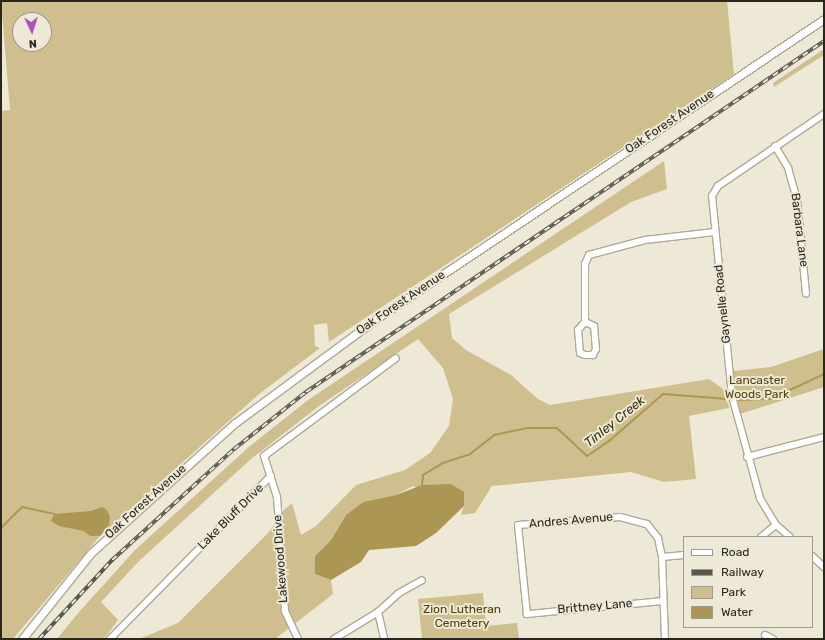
<!DOCTYPE html>
<style>
body{margin:0}
#map{position:relative;width:825px;height:640px;overflow:hidden;background:#eee8d7;font-family:Rubik,sans-serif}
div>[style]{position:absolute}
.green>*{inset:0;background:#cfbf8e}
.water>*{inset:0;background:#ac9653}
.stream>*{height:2px;margin:-1px;padding:0 1px;transform-origin:1px;border-radius:1px;background:#ac9653}
.roads{filter:drop-shadow(1px 0 #aea998) drop-shadow(-1px 0 #aea998) drop-shadow(0 1px #aea998) drop-shadow(0 -1px #aea998)}
.minor>*{height:6px;margin:-3px;padding:0 3px;transform-origin:3px;border-radius:3px;background:#fff}
.tertiary>*{height:7px;margin:-3.5px;padding:0 3.5px;transform-origin:3.5px;border-radius:3.5px;background:#fff}
.rail>*{height:3.5px;margin-top:-1.75px;transform-origin:0;background:repeating-linear-gradient(90deg,#eee8d7 0 6px,#5a574e 0 12px);box-sizing:border-box;border-block:1px solid #5a574e}
span{translate:-50% -50%;white-space:nowrap;text-align:center;line-height:1.15;-webkit-text-stroke:4px #eee8d7;paint-order:stroke}
.street-label{font-size:12px;color:#28261f}
.park-label{font-size:12px;color:#504109}
.water-label{font-size:13px;color:#382e0f;font-style:italic}
.frame{position:absolute;inset:0;border:2px solid #28261f;pointer-events:none}
.legend{position:absolute;left:683px;top:536px;width:130px;height:92px;box-sizing:border-box;background:#eee8d7;border:1px solid #9f9a8d;margin:0;padding:5px 7px;list-style:none;font-size:12px;color:#28261f}
.legend li{display:flex;align-items:center;gap:8px;height:20px}
.legend b{width:20px;border:1px solid #9f9a8d}
.north{position:absolute;left:12px;top:12px;width:40px;height:40px;box-sizing:border-box;background:#eee8d7;border:1px solid #9f9a8d;border-radius:50%;rotate:176deg;font-size:11px;font-weight:700;line-height:16px;text-align:center;color:#28261f}
.north::after{content:'';display:block;margin:auto;width:14px;height:18px;background:#ae52bc;clip-path:polygon(50% 0,100% 100%,50% 72%,0 100%)}
</style>
<div id="map">
<div class="green">
<i style="clip-path:polygon(evenodd,1px 1px,727px 1px,734px 74px,329px 342px,327px 323px,314px 325px,315px 346px,320px 348px,259px 394px,100px 536px,13px 639px,1px 639px,1px 111px,10px 110px,1px 1px,20px 20px,44px 20px,44px 44px,20px 44px,20px 20px)"></i>
<i style="clip-path:polygon(824px 49px,824px 55px,774px 87px,773px 83px)"></i>
<i style="clip-path:polygon(664px 161px,667px 189px,631px 202px,449px 314px,452px 338px,466px 350px,511px 375px,538px 399px,550px 405px,709px 379px,726px 391px,729px 408px,689px 416px,696px 479px,664px 482px,631px 472px,492px 486px,475px 513px,461px 515px,464px 506px,413px 486px,396px 495px,363px 502px,346px 515px,331px 540px,315px 556px,315px 574px,331px 580px,333px 594px,275px 639px,139px 639px,178px 623px,269px 532px,284px 510px,292px 503px,301px 535px,316px 526px,356px 485px,405px 470px,430px 453px,449px 426px,453px 399px,443px 368px,418px 339px,319px 406px,251px 459px,138px 562px,101px 602px,118px 620px,104px 639px,57px 639px,79px 612px,136px 549px,250px 446px,308px 400px)"></i>
<i style="clip-path:polygon(824px 349px,824px 387px,740px 414px,733px 371px,771px 367px)"></i>
<i style="clip-path:polygon(483px 593px,486px 626px,517px 623px,519px 639px,422px 639px,418px 599px)"></i>
</div>
<div class="water">
<i style="clip-path:polygon(451px 484px,464px 492px,464px 506px,436px 533px,416px 546px,369px 550px,361px 562px,331px 580px,315px 574px,315px 556px,331px 540px,346px 515px,363px 502px,396px 495px,422px 485px)"></i>
<i style="clip-path:polygon(102px 507px,107px 510px,110px 517px,109px 525px,100px 536px,90px 536px,84px 531px,59px 526px,51px 521px,54px 514px,91px 511px)"></i>
</div>
<div class="stream">
<i style="left:738px;top:400px;width:33px;rotate:-2deg"></i>
<i style="left:771px;top:399px;width:59px;rotate:-25.3deg"></i>
<i style="left:422px;top:485px;width:10px;rotate:-84deg"></i>
<i style="left:423px;top:475px;width:23px;rotate:-31deg"></i>
<i style="left:443px;top:463px;width:28px;rotate:-18deg"></i>
<i style="left:470px;top:454px;width:31px;rotate:-38deg"></i>
<i style="left:494px;top:435px;width:34px;rotate:-12deg"></i>
<i style="left:527px;top:428px;width:30px"></i>
<i style="left:557px;top:428px;width:41px;rotate:43deg"></i>
<i style="left:587px;top:456px;width:27px;rotate:-34deg"></i>
<i style="left:609px;top:441px;width:72px;rotate:-41deg"></i>
<i style="left:663px;top:394px;width:65px;rotate:4.4deg"></i>
<i style="left:1px;top:528px;width:30px;rotate:-45deg"></i>
<i style="left:22px;top:507px;width:33px;rotate:12deg"></i>
</div>
<div class="roads">
<div class="minor">
<i style="left:775px;top:146px;width:26px;rotate:59deg"></i>
<i style="left:788px;top:168px;width:33px;rotate:74deg"></i>
<i style="left:797px;top:200px;width:94px;rotate:84.5deg"></i>
<i style="left:585px;top:322px;width:10px;rotate:24deg"></i>
<i style="left:594px;top:326px;width:23px;rotate:85deg"></i>
<i style="left:596px;top:349px;width:7px;rotate:117deg"></i>
<i style="left:593px;top:355px;width:8px;rotate:180deg"></i>
<i style="left:585px;top:355px;width:5px;rotate:-158deg"></i>
<i style="left:580px;top:353px;width:23px;rotate:-95deg"></i>
<i style="left:578px;top:330px;width:11px;rotate:-49deg"></i>
<i style="left:585px;top:322px;width:58px;rotate:-90deg"></i>
<i style="left:585px;top:264px;width:10px;rotate:-66deg"></i>
<i style="left:589px;top:255px;width:58px;rotate:-15deg"></i>
<i style="left:645px;top:240px;width:70px;rotate:-6.5deg"></i>
<i style="left:747px;top:457px;width:80px;rotate:-14.6deg"></i>
<i style="left:761px;top:537px;width:19px;rotate:-39deg"></i>
<i style="left:790px;top:537px;width:18px;rotate:-139deg"></i>
<i style="left:776px;top:525px;width:31px;rotate:-121deg"></i>
<i style="left:760px;top:498px;width:106px;rotate:-105.4deg"></i>
<i style="left:732px;top:396px;width:201px;rotate:-95.7deg"></i>
<i style="left:712px;top:196px;width:12px;rotate:-59deg"></i>
<i style="left:718px;top:186px;width:128px;rotate:-34.2deg"></i>
<i style="left:812px;top:556px;width:16px;rotate:43deg"></i>
<i style="left:662px;top:557px;width:22px;rotate:-5deg"></i>
<i style="left:663px;top:601px;width:137px;rotate:174.5deg"></i>
<i style="left:527px;top:614px;width:89px;rotate:-95.8deg"></i>
<i style="left:518px;top:525px;width:102px;rotate:-4.5deg"></i>
<i style="left:620px;top:517px;width:28px;rotate:15deg"></i>
<i style="left:647px;top:524px;width:18px;rotate:52deg"></i>
<i style="left:658px;top:538px;width:19px;rotate:78deg"></i>
<i style="left:662px;top:557px;width:82px;rotate:87.9deg"></i>
<i style="left:378px;top:612px;width:28px;rotate:77deg"></i>
<i style="left:765px;top:635px;width:9px;rotate:27deg"></i>
<i style="left:110px;top:639px;width:229px;rotate:-45.4deg"></i>
<i style="left:298px;top:639px;width:31px;rotate:-115deg"></i>
<i style="left:285px;top:611px;width:114px;rotate:-94deg"></i>
<i style="left:277px;top:497px;width:43px;rotate:-107.6deg"></i>
<i style="left:264px;top:456px;width:164px;rotate:-36.6deg"></i>
<i style="left:334px;top:639px;width:52px;rotate:-31.5deg"></i>
<i style="left:378px;top:612px;width:28px;rotate:-42deg"></i>
<i style="left:399px;top:593px;width:26px;rotate:-29deg"></i>
</div>
<div class="tertiary">
<i style="left:22px;top:639px;width:110px;rotate:-51.3deg"></i>
<i style="left:91px;top:553px;width:194px;rotate:-42.1deg"></i>
<i style="left:235px;top:423px;width:175px;rotate:-36.4deg"></i>
<i style="left:376px;top:319px;width:539px;rotate:-33.81deg"></i>
</div>
</div>
<div class="rail">
<i style="left:39px;top:639px;width:108px;rotate:-47.3deg"></i>
<i style="left:112px;top:560px;width:165px;rotate:-42.3deg"></i>
<i style="left:234px;top:449px;width:92px;rotate:-38.4deg"></i>
<i style="left:306px;top:392px;width:626px;rotate:-34.12deg"></i>
</div>
<div class="street-label">
<span style="left:670px;top:122px;rotate:-34deg">Oak Forest Avenue</span>
<span style="left:799px;top:230px;rotate:83deg">Barbara Lane</span>
<span style="left:401px;top:303px;rotate:-34deg">Oak Forest Avenue</span>
<span style="left:723px;top:304px;rotate:-96deg">Gaynelle Road</span>
<span style="left:146px;top:502px;rotate:-42deg">Oak Forest Avenue</span>
<span style="left:231px;top:517px;rotate:-45deg">Lake Bluff Drive</span>
<span style="left:571px;top:521px;rotate:-5deg">Andres Avenue</span>
<span style="left:281px;top:559px;rotate:-94deg">Lakewood Drive</span>
<span style="left:595px;top:607px;rotate:-5deg">Brittney Lane</span>
</div>
<div class="park-label">
<span style="left:757px;top:388px">Lancaster<br>Woods Park</span>
<span style="left:462px;top:617px">Zion Lutheran<br>Cemetery</span>
</div>
<div class="water-label">
<span style="left:615px;top:422px;rotate:-39deg">Tinley Creek</span>
</div>
<div class="frame"></div>
<ul class="legend">
<li><b style="height:5px;background:#fff"></b>Road</li>
<li><b style="height:5px;background:#5a574e"></b>Railway</li>
<li><b style="height:11px;background:#cfbf8e"></b>Park</li>
<li><b style="height:11px;background:#ac9653"></b>Water</li>
</ul>
<div class="north">N</div>
</div>
